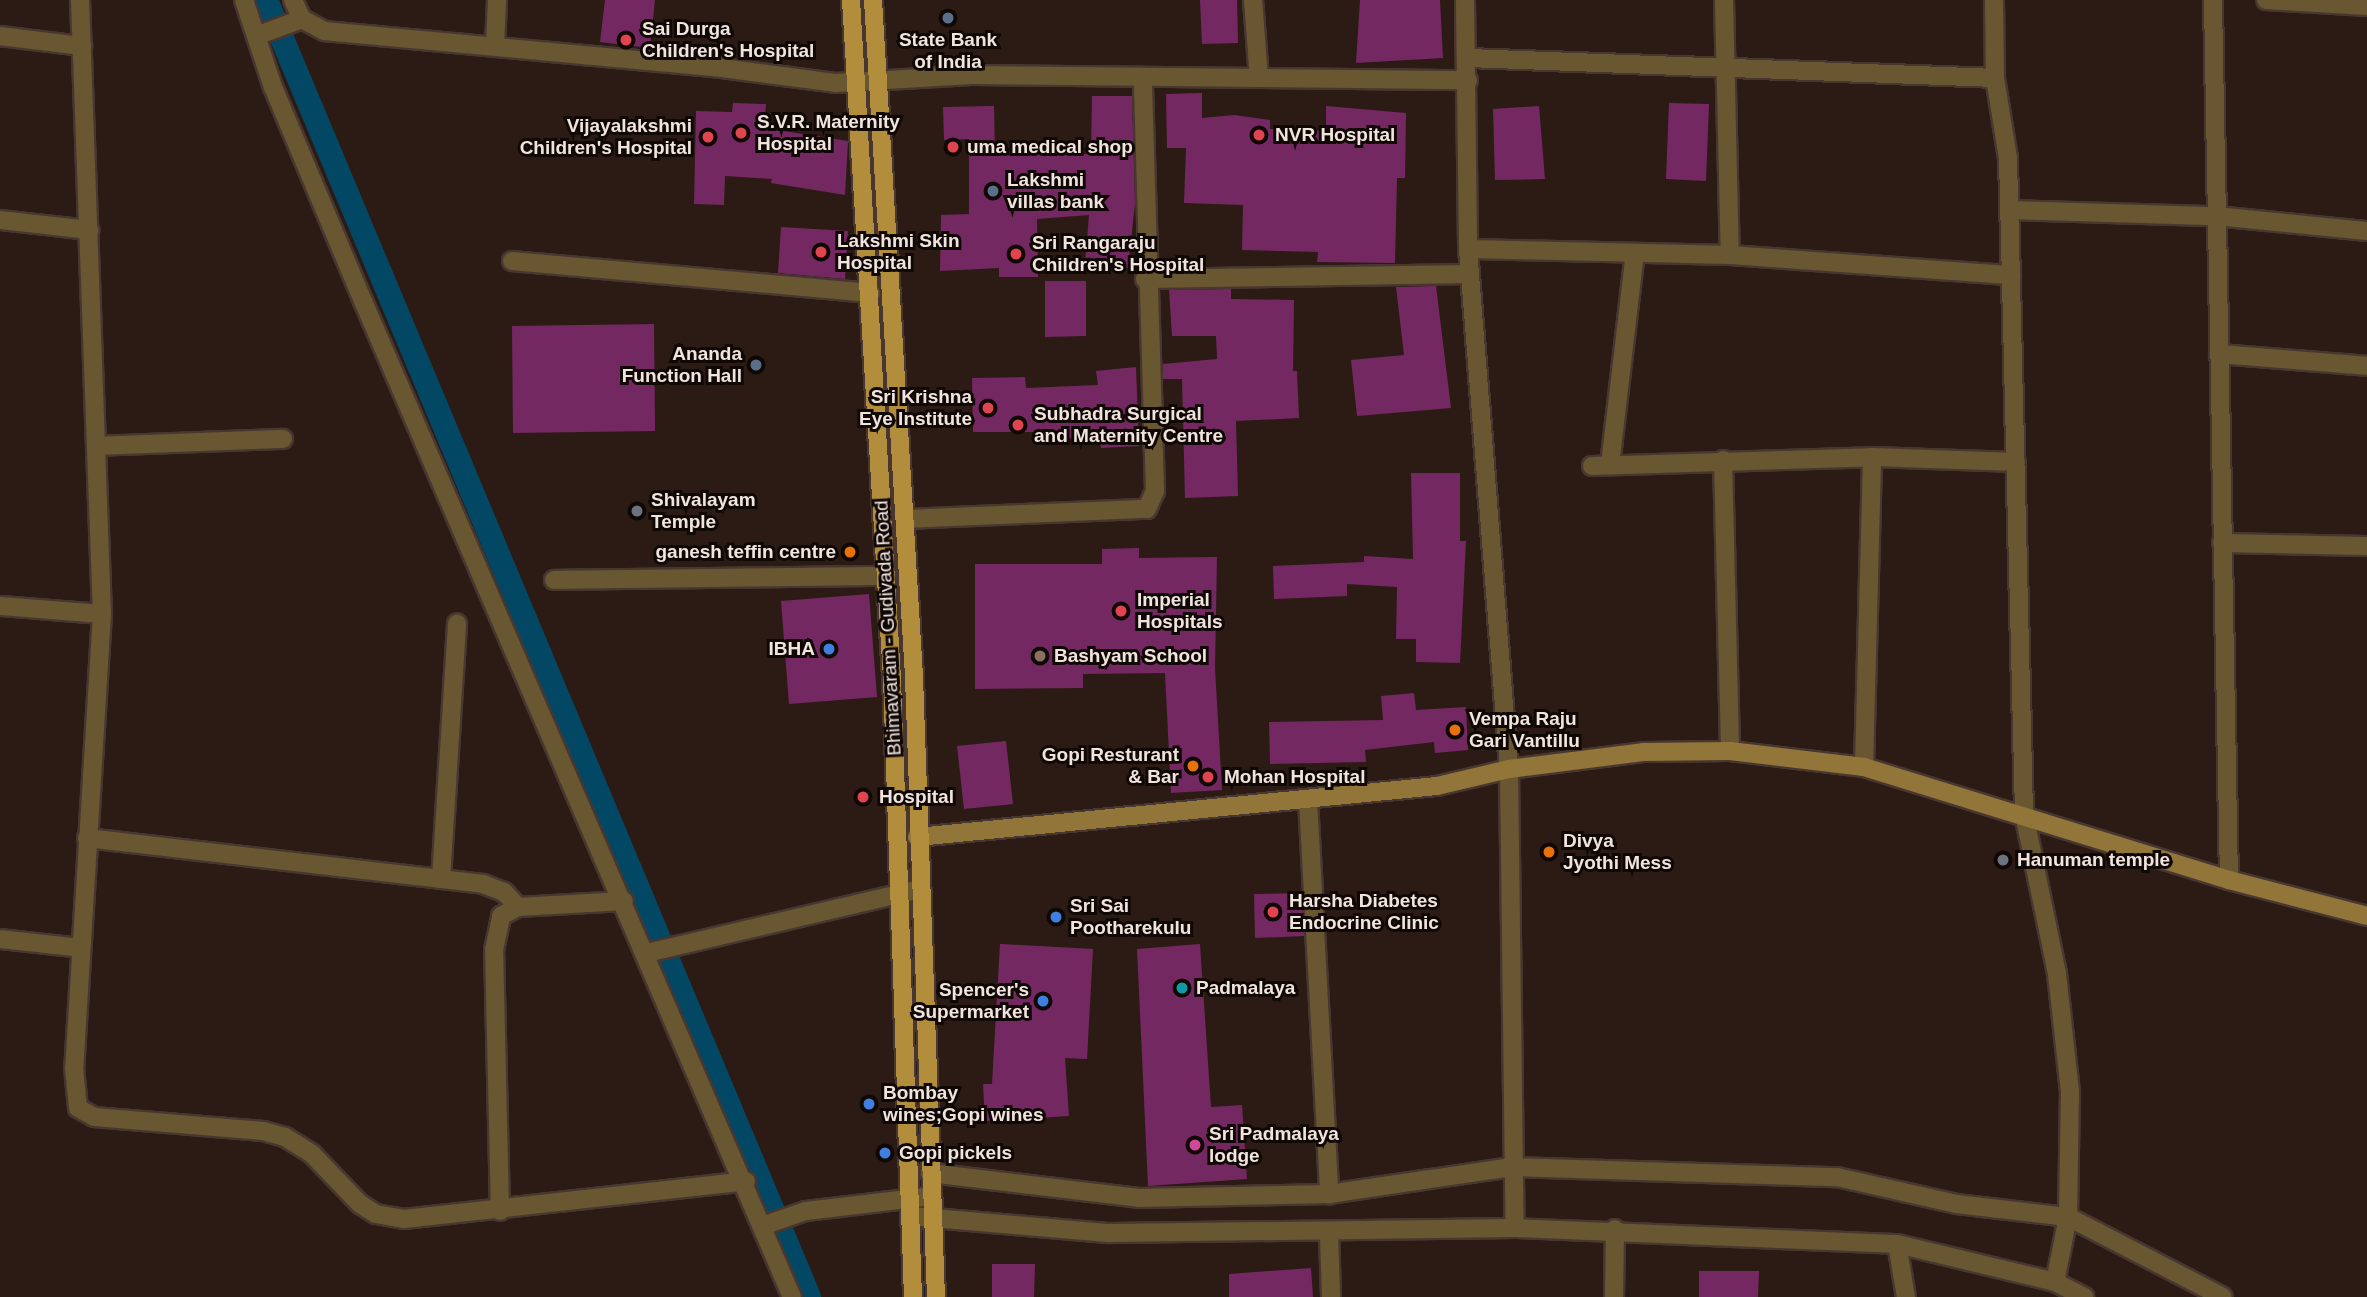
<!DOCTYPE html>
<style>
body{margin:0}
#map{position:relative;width:2367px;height:1297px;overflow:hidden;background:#2c1b14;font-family:Arial,sans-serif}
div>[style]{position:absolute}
.canal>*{height:24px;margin:-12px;padding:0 12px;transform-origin:12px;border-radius:12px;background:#024864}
.building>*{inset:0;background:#742862}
.roads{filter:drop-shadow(2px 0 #483730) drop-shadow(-2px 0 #483730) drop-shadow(0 2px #483730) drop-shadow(0 -2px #483730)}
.minor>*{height:18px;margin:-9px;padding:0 9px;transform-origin:9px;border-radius:9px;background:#695732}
.secondary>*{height:18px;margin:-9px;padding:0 9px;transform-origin:9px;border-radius:9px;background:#927539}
.primary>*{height:18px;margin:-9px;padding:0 9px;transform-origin:9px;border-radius:9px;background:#b28d3b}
.dots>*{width:19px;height:19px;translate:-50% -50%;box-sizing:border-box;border:4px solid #0f0805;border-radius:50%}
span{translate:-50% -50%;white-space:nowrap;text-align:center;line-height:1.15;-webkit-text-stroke:6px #0f0805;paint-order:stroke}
.poi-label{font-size:19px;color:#f1e4df;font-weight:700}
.left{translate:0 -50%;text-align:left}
.right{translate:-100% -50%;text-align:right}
.street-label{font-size:19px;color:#f1e4df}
</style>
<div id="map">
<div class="canal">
<i style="left:266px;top:0;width:1406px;rotate:67.28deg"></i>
</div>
<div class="building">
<i style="clip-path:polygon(605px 0,655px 0,650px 48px,600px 42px)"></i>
<i style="clip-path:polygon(1200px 0,1237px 0,1238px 43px,1202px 44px)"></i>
<i style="clip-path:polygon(1360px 0,1440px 0,1443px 58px,1356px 63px)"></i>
<i style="clip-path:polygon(1202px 93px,1202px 118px,1234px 115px,1270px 120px,1270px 129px,1326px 131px,1326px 106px,1406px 113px,1405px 178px,1397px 178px,1395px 263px,1317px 262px,1318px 252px,1242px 250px,1243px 205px,1184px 203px,1186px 148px,1167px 148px,1166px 94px)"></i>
<i style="clip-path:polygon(1092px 96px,1132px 96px,1135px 203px,1128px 268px,1085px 264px,1089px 215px,1037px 219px,1038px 277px,999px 277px,999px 268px,940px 271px,941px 215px,969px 214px,969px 139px,944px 140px,943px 107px,994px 106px,995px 152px,1091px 154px)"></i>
<i style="clip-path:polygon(733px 103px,766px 104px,764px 128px,848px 141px,845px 195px,771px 183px,772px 179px,725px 176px,724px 205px,694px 204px,696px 111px,732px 112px)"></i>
<i style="clip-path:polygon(1669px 103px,1709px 104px,1706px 181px,1666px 179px)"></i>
<i style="clip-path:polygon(1539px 106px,1545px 179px,1495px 180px,1493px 109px)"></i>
<i style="clip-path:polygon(781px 227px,848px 231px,845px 279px,778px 273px)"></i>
<i style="clip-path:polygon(1045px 281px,1086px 281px,1086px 336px,1045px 337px)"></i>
<i style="clip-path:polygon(1436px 286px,1451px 408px,1357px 416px,1351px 360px,1404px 355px,1396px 287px)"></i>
<i style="clip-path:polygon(1231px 289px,1231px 299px,1294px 300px,1293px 371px,1297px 371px,1299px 418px,1236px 421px,1238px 496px,1185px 498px,1182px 379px,1163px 379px,1163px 364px,1217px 359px,1216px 336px,1172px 336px,1169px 290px)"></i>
<i style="clip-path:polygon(654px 324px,655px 431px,513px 433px,512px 326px)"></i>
<i style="clip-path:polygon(1136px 367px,1139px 446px,1101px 448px,1100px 437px,1035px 440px,1034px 432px,973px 432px,972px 378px,1025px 377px,1026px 388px,1098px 385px,1096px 371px)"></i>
<i style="clip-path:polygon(1411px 473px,1460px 473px,1460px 541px,1466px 541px,1460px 663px,1416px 662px,1416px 639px,1396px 639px,1397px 587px,1347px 584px,1347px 596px,1274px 599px,1273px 566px,1364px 562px,1364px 556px,1413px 559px)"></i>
<i style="clip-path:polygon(1139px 548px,1139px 558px,1217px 557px,1215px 668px,1222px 790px,1171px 793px,1165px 673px,1083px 674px,1083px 688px,975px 689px,975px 564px,1102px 564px,1102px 549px)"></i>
<i style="clip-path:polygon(869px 594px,877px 697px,789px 704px,781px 601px)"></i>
<i style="clip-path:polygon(1414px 693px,1416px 710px,1466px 707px,1468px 750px,1435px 753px,1434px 742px,1365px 750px,1366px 762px,1270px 764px,1269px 722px,1383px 720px,1381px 696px)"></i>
<i style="clip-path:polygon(1006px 741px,1013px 804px,964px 809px,957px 746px)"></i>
<i style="clip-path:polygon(1302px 893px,1304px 936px,1255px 938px,1254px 894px)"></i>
<i style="clip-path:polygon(1000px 944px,1093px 949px,1087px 1059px,1065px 1058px,1069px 1116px,985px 1121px,983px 1084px,992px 1084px)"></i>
<i style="clip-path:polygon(1200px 944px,1211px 1107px,1242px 1105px,1247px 1179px,1148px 1186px,1137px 949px)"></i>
<i style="clip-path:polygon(992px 1264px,1035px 1264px,1034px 1297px,992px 1297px)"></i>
<i style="clip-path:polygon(1311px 1268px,1313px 1297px,1229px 1297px,1229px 1274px)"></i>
<i style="clip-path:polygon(1699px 1271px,1759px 1271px,1758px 1297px,1699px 1297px)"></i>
</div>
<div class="roads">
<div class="minor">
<i style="left:80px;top:0;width:614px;rotate:87.95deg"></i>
<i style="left:102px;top:614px;width:455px;rotate:93.5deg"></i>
<i style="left:74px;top:1068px;width:40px;rotate:84.3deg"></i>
<i style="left:78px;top:1108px;width:18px;rotate:29deg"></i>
<i style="left:94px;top:1117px;width:170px;rotate:4.7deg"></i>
<i style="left:263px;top:1131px;width:23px;rotate:15deg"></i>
<i style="left:285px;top:1137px;width:32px;rotate:32deg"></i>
<i style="left:312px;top:1154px;width:69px;rotate:46.2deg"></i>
<i style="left:360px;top:1204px;width:19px;rotate:32deg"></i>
<i style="left:376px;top:1214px;width:28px;rotate:10deg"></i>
<i style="left:404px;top:1219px;width:344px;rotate:-6.3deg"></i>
<i style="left:244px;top:0;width:92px;rotate:71.6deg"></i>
<i style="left:273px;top:87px;width:232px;rotate:67.2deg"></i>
<i style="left:363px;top:301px;width:1084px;rotate:66.7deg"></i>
<i style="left:293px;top:0;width:21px;rotate:65deg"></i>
<i style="left:302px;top:19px;width:26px;rotate:28deg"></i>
<i style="left:325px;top:31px;width:391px;rotate:5.3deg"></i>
<i style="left:714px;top:67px;width:122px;rotate:7.5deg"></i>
<i style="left:835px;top:83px;width:137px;rotate:-3.3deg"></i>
<i style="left:972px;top:75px;width:496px;rotate:0.6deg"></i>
<i style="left:1253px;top:0;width:78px;rotate:85.6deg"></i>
<i style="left:1465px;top:0;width:249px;rotate:89.3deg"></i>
<i style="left:1468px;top:249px;width:522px;rotate:85.49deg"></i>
<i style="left:1509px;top:769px;width:459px;rotate:89.3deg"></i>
<i style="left:1724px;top:0;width:255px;rotate:88.7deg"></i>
<i style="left:1994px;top:0;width:78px;rotate:89.3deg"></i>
<i style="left:1995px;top:78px;width:81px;rotate:80.8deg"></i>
<i style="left:2008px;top:158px;width:656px;rotate:88.6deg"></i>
<i style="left:2024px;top:814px;width:163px;rotate:78.3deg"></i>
<i style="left:2057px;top:974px;width:118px;rotate:83.7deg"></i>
<i style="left:2070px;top:1091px;width:126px;rotate:90.9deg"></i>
<i style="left:2068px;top:1217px;width:66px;rotate:101.3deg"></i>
<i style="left:2213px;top:0;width:880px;rotate:88.96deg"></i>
<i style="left:2266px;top:0;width:101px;rotate:3.4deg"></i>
<i style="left:0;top:36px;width:83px;rotate:7deg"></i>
<i style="left:256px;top:36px;width:49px;rotate:-20.3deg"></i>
<i style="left:495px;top:46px;width:46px;rotate:-87.5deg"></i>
<i style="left:1468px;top:58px;width:527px;rotate:2.17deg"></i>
<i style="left:2009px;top:210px;width:207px;rotate:1.7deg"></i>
<i style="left:2216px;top:216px;width:152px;rotate:5.7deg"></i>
<i style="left:0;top:220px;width:90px;rotate:6.4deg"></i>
<i style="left:1468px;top:249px;width:262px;rotate:1.3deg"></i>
<i style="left:1730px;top:255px;width:282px;rotate:4.1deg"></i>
<i style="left:512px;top:261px;width:360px;rotate:5.1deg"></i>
<i style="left:1145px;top:279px;width:325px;rotate:-0.9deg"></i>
<i style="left:2219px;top:354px;width:148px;rotate:4.6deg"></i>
<i style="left:97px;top:446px;width:186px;rotate:-2.2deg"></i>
<i style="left:1723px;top:460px;width:291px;rotate:88.6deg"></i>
<i style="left:1610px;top:465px;width:213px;rotate:-83.3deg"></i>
<i style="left:1592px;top:466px;width:280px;rotate:-1.8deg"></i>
<i style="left:1872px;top:457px;width:144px;rotate:2deg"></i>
<i style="left:905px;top:519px;width:242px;rotate:-2.4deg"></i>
<i style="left:1147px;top:509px;width:20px;rotate:-66deg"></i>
<i style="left:1155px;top:491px;width:414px;rotate:-91.7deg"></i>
<i style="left:2222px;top:543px;width:145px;rotate:1.2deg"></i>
<i style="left:554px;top:580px;width:331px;rotate:-0.7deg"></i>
<i style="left:0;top:606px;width:102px;rotate:4.5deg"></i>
<i style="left:1864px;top:767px;width:310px;rotate:-88.5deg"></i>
<i style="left:1308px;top:800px;width:395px;rotate:86.9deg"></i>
<i style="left:87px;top:838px;width:399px;rotate:6.6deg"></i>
<i style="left:483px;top:884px;width:22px;rotate:21deg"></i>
<i style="left:504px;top:892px;width:21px;rotate:47deg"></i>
<i style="left:441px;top:879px;width:256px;rotate:-86.4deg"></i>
<i style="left:0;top:939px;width:81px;rotate:6.3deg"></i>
<i style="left:647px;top:953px;width:279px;rotate:-13.2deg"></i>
<i style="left:930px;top:1173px;width:210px;rotate:6.8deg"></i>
<i style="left:1139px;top:1198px;width:190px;rotate:-1.2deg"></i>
<i style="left:1329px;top:1194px;width:185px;rotate:-8.4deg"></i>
<i style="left:1512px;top:1167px;width:325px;rotate:1.8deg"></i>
<i style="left:1837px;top:1177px;width:123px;rotate:12.7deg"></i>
<i style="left:1957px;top:1204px;width:112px;rotate:6.7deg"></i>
<i style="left:2068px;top:1217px;width:174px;rotate:27.3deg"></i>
<i style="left:500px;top:1211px;width:261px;rotate:-91.3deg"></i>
<i style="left:494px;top:950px;width:35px;rotate:-78deg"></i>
<i style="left:501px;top:916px;width:19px;rotate:-28deg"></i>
<i style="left:518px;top:907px;width:106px;rotate:-3.2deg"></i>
<i style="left:910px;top:1216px;width:201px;rotate:4.9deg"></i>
<i style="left:1110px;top:1233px;width:405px;rotate:-0.7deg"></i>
<i style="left:1515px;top:1228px;width:382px;rotate:2.4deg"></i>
<i style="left:1897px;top:1244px;width:163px;rotate:13.5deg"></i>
<i style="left:2055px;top:1282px;width:33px;rotate:27deg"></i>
<i style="left:765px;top:1225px;width:43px;rotate:-18.9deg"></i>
<i style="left:806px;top:1211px;width:126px;rotate:-6.8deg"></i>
<i style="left:1329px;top:1233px;width:64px;rotate:88.2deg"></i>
<i style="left:1897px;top:1244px;width:54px;rotate:80.4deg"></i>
<i style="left:1614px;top:1297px;width:68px;rotate:-89.2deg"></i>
</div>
<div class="secondary">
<i style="left:917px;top:837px;width:522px;rotate:-5.6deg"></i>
<i style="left:1437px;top:786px;width:74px;rotate:-13.3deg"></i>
<i style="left:1509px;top:769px;width:135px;rotate:-7.2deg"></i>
<i style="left:1643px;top:752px;width:87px;rotate:-0.7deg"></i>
<i style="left:1730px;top:751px;width:135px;rotate:6.8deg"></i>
<i style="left:1864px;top:767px;width:382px;rotate:17.2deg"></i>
<i style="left:2229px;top:880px;width:143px;rotate:14.6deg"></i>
</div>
<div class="primary">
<i style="left:851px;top:0;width:679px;rotate:86.54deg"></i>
<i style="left:892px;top:678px;width:619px;rotate:88.06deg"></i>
<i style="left:873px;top:0;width:678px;rotate:86.53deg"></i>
<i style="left:914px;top:677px;width:620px;rotate:87.97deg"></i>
</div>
</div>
<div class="dots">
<i style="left:948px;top:18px;background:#5c6f8a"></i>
<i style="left:626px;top:40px;background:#e0444e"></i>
<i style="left:741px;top:133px;background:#e0444e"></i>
<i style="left:1259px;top:135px;background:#e0444e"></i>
<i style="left:708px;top:137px;background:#e0444e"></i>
<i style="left:953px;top:147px;background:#e0444e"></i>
<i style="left:993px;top:191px;background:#5c6f8a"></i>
<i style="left:821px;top:252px;background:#e0444e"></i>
<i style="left:1016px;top:254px;background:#e0444e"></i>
<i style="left:756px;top:365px;background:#5c6f8a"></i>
<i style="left:988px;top:408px;background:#e0444e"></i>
<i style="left:1018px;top:425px;background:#e0444e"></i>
<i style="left:637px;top:511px;background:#6b7280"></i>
<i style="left:850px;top:552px;background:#e8710a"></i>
<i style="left:1121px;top:611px;background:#e0444e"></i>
<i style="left:829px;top:649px;background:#3f7fe0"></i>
<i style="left:1040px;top:656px;background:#8d6e63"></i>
<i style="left:1455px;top:730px;background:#e8710a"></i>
<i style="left:1193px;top:766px;background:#e8710a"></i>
<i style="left:1208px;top:777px;background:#e0444e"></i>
<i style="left:863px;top:797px;background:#e0444e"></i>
<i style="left:1549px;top:852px;background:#e8710a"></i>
<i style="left:2003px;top:860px;background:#6b7280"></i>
<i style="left:1273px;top:912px;background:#e0444e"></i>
<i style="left:1056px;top:917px;background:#3f7fe0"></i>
<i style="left:1182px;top:988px;background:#0f9aa8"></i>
<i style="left:1043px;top:1001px;background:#3f7fe0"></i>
<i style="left:869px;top:1104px;background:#3f7fe0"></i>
<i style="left:1195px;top:1145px;background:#d1479c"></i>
<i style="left:885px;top:1153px;background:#3f7fe0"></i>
</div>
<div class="poi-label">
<span class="left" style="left:642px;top:40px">Sai Durga<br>Children's Hospital</span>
<span style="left:948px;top:51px">State Bank<br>of India</span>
<span class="left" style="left:757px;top:133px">S.V.R. Maternity<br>Hospital</span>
<span class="right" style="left:692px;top:137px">Vijayalakshmi<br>Children's Hospital</span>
<span class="left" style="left:1275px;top:135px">NVR Hospital</span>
<span class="left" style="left:967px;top:147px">uma medical shop</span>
<span class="left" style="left:1007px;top:191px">Lakshmi<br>villas bank</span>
<span class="left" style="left:837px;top:252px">Lakshmi Skin<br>Hospital</span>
<span class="left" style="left:1032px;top:254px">Sri Rangaraju<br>Children's Hospital</span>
<span class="right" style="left:742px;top:365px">Ananda<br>Function Hall</span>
<span class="right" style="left:972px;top:408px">Sri Krishna<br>Eye Institute</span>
<span class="left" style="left:1034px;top:425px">Subhadra Surgical<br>and Maternity Centre</span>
<span class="left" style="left:651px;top:511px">Shivalayam<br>Temple</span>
<span class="right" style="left:836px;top:552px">ganesh teffin centre</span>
<span class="left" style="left:1137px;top:611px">Imperial<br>Hospitals</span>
<span class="right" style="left:815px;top:649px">IBHA</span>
<span class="left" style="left:1054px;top:656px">Bashyam School</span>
<span class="left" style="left:1469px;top:730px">Vempa Raju<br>Gari Vantillu</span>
<span class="right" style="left:1179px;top:766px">Gopi Resturant<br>&amp; Bar</span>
<span class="left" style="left:1224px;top:777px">Mohan Hospital</span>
<span class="left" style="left:879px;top:797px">Hospital</span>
<span class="left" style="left:1563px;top:852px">Divya<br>Jyothi Mess</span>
<span class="left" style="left:2017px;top:860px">Hanuman temple</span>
<span class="left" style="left:1289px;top:912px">Harsha Diabetes<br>Endocrine Clinic</span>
<span class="left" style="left:1070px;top:917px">Sri Sai<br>Pootharekulu</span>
<span class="left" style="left:1196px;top:988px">Padmalaya</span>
<span class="right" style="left:1029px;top:1001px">Spencer's<br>Supermarket</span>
<span class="left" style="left:883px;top:1104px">Bombay<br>wines;Gopi wines</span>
<span class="left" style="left:1209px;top:1145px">Sri Padmalaya<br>lodge</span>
<span class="left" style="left:899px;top:1153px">Gopi pickels</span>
</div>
<div class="street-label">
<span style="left:888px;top:628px;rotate:-93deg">Bhimavaram - Gudivada Road</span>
</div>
</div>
